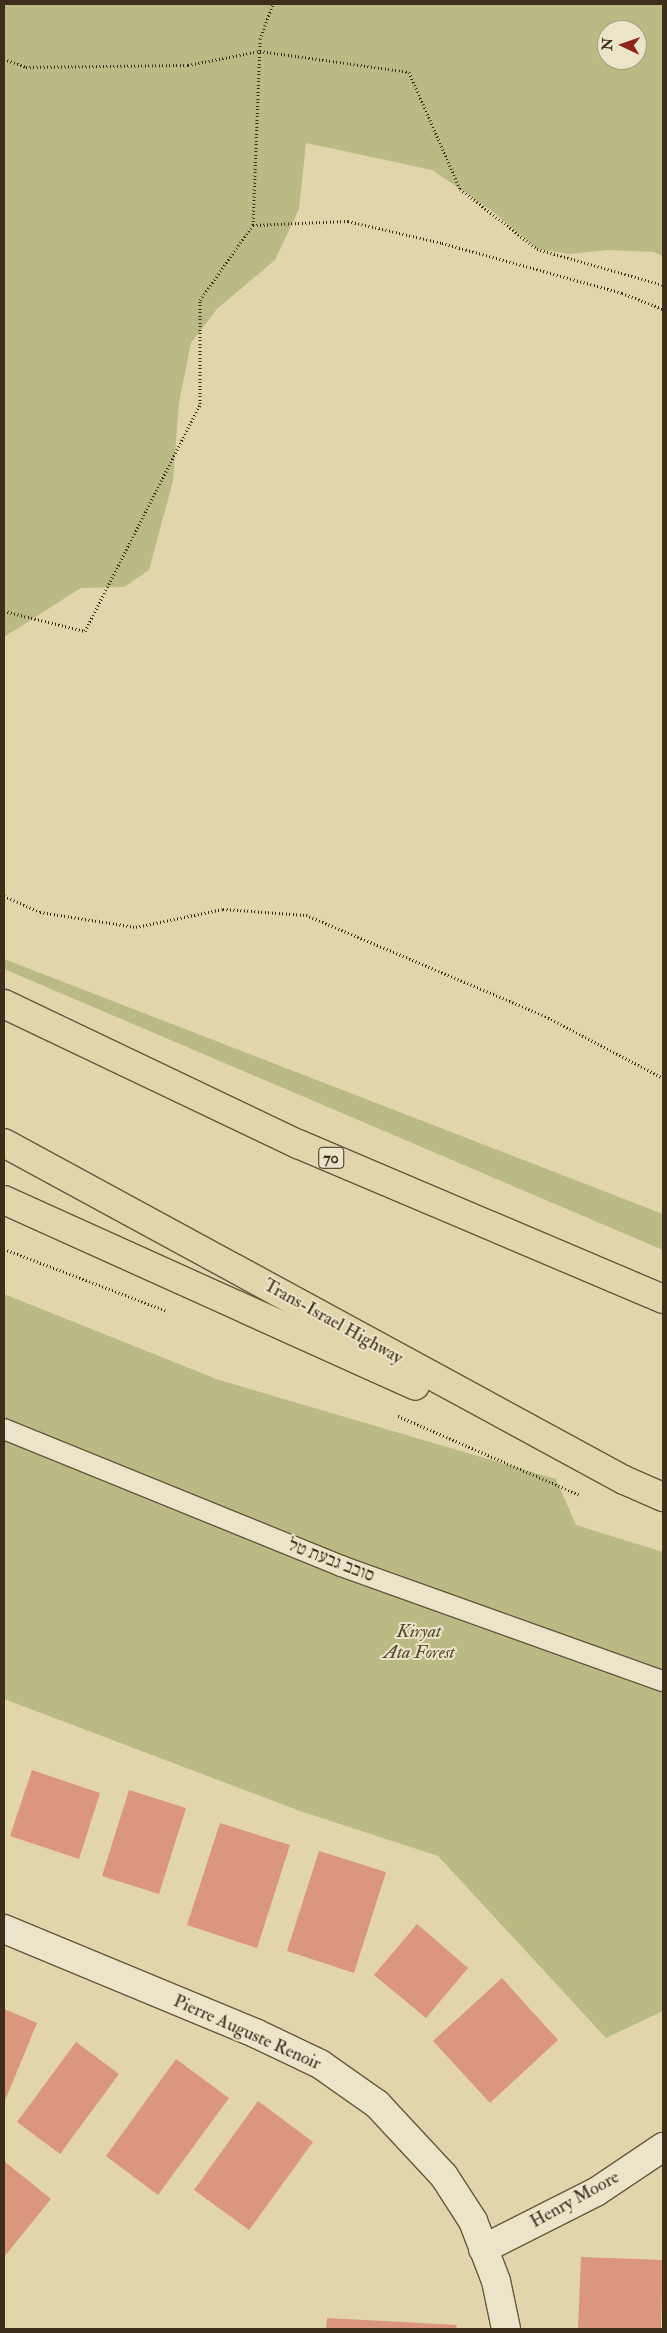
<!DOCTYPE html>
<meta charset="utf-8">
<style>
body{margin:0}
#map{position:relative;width:667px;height:2333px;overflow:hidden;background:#e2d5ac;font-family:"IM FELL Double Pica","Frank Ruhl Libre",serif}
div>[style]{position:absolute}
.green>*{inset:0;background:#babb84}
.building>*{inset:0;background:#db9680}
.path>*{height:3px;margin-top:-1.5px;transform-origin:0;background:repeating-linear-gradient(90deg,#3d2d19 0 1px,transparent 0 3.5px)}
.roads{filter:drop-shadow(1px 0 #66573e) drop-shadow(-1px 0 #66573e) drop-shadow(0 1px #66573e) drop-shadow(0 -1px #66573e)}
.lane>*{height:20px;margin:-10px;padding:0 10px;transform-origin:10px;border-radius:10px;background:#ece4c9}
.street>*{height:28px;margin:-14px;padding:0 14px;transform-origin:14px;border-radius:14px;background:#ece4c9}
.highway>*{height:28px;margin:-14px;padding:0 14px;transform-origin:14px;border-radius:14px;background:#e2d5ac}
span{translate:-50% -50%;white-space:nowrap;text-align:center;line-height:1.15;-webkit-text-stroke:4px #ece4c9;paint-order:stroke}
.shield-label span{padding:1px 4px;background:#ece4c9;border:1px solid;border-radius:4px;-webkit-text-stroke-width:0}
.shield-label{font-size:16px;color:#3d2d19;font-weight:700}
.street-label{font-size:18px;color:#3d2d19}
.park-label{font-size:18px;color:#56492e;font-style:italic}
.frame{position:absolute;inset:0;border:5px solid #3d2d19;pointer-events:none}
.north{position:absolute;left:597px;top:20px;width:50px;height:50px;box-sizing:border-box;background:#ece4c9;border:1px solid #a69b83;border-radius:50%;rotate:273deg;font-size:14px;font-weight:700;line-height:20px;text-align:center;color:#3d2d19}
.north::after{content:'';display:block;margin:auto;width:18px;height:22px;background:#8f2418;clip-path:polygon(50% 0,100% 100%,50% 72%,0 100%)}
</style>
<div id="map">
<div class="green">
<i style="clip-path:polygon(evenodd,4px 4px,663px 4px,663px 256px,653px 252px,608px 250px,569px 254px,537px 249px,492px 211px,432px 170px,306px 143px,299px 209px,275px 260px,217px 309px,191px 343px,179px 403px,173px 481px,149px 570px,124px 587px,81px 588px,4px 637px,4px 4px,607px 30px,637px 30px,637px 60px,607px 60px,607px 30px)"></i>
<i style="clip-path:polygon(4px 959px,663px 1214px,663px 1250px,4px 969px)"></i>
<i style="clip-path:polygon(4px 1294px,219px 1380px,556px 1479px,576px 1525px,663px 1552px,663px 2011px,606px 2038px,438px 1856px,300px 1811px,4px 1699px)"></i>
</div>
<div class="building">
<i style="clip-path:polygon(32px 1770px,100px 1793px,79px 1859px,10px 1836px)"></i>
<i style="clip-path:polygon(129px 1790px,186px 1808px,159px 1894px,102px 1876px)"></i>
<i style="clip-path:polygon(220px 1823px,290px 1845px,257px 1948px,187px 1925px)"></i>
<i style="clip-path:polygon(319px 1851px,386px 1872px,354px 1973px,287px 1951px)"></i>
<i style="clip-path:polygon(417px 1924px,468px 1968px,426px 2018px,374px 1975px)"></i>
<i style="clip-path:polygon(502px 1978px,558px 2040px,490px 2103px,433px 2041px)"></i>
<i style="clip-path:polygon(4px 2009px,37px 2023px,4px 2103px)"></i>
<i style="clip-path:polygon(76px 2042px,119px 2074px,60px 2154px,17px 2122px)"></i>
<i style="clip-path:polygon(176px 2059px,229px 2098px,158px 2195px,106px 2156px)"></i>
<i style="clip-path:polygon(258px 2101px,313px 2142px,249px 2230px,194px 2190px)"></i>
<i style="clip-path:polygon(4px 2161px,51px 2199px,4px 2257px)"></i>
<i style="clip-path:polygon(581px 2257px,663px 2260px,661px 2329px,578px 2329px)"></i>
<i style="clip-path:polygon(327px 2318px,457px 2325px,456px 2329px,326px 2329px)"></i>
</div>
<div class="path">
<i style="left:4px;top:59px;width:23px;rotate:20deg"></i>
<i style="left:26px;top:67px;width:162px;rotate:-0.7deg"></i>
<i style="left:188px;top:65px;width:73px;rotate:-11deg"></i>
<i style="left:260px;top:51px;width:150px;rotate:8deg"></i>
<i style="left:409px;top:72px;width:128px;rotate:66.4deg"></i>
<i style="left:460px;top:189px;width:98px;rotate:37.9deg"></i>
<i style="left:537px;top:249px;width:131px;rotate:15.9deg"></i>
<i style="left:253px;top:225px;width:186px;rotate:-87.8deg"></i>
<i style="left:260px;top:39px;width:37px;rotate:-70deg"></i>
<i style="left:4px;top:611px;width:83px;rotate:13.9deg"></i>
<i style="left:85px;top:631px;width:254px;rotate:-63.1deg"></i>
<i style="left:200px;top:404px;width:104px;rotate:-90deg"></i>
<i style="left:200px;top:300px;width:92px;rotate:-54.8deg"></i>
<i style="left:253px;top:225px;width:95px;rotate:-2.4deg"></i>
<i style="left:348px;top:221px;width:97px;rotate:13.2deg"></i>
<i style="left:442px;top:243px;width:187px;rotate:15.5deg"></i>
<i style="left:622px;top:293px;width:44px;rotate:21.3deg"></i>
<i style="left:4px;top:896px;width:39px;rotate:24deg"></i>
<i style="left:40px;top:912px;width:97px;rotate:8.9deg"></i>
<i style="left:136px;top:927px;width:89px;rotate:-11.7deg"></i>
<i style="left:223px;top:909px;width:83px;rotate:4.1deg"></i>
<i style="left:306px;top:915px;width:259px;rotate:22.9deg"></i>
<i style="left:545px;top:1016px;width:133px;rotate:27.7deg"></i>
<i style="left:4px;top:1249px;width:174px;rotate:20.8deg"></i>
<i style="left:398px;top:1416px;width:198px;rotate:23.5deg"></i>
</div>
<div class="roads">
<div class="lane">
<i style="left:4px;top:1429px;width:364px;rotate:22.1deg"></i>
<i style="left:341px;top:1566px;width:342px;rotate:19.7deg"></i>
</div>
<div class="street">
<i style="left:4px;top:1929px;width:272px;rotate:22.5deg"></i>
<i style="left:255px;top:2033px;width:72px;rotate:25.5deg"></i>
<i style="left:320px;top:2064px;width:70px;rotate:35.1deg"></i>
<i style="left:377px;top:2104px;width:98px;rotate:47.1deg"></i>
<i style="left:444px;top:2176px;width:54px;rotate:57.2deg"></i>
<i style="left:473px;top:2221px;width:64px;rotate:69deg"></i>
<i style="left:496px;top:2281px;width:49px;rotate:78.2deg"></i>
<i style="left:483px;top:2249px;width:127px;rotate:-26.8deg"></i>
<i style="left:596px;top:2192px;width:81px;rotate:-33.9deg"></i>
</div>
<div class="highway">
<i style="left:4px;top:1004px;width:326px;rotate:25.5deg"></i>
<i style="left:298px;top:1144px;width:397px;rotate:23deg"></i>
<i style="left:4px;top:1143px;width:706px;rotate:28.53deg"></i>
<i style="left:624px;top:1480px;width:43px;rotate:23.6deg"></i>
<i style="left:4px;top:1200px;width:451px;rotate:24.3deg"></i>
</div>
</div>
<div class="shield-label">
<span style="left:331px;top:1158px">70</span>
</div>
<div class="street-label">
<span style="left:333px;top:1322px;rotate:29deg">Trans-Israel Highway</span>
<span style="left:331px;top:1561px;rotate:21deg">סובב גבעת טל</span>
<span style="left:247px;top:2033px;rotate:24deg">Pierre Auguste Renoir</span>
<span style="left:575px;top:2200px;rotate:-29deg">Henry Moore</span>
</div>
<div class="park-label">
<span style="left:419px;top:1643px">Kiryat<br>Ata Forest</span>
</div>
<div class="frame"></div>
<div class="north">N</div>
</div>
